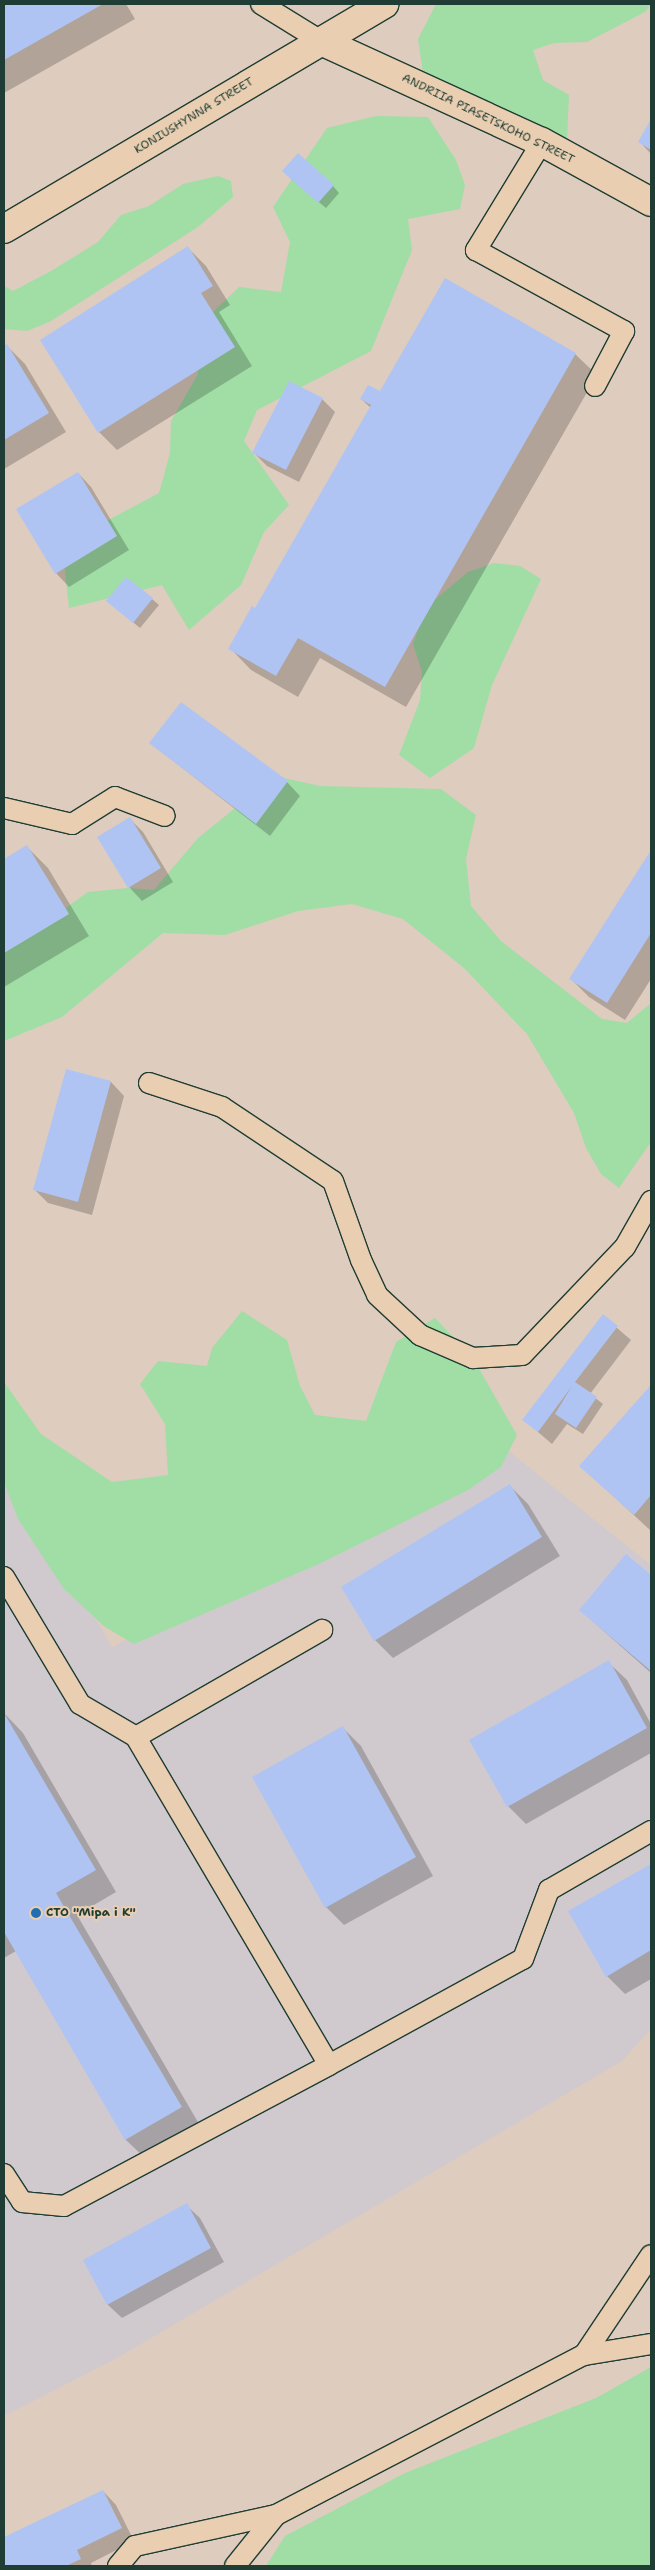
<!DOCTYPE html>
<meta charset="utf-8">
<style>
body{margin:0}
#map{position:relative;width:655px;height:2570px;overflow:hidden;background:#deccbe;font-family:"Shantell Sans",sans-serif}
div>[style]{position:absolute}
.built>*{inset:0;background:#d0cace}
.green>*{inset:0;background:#a0dea5}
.shadow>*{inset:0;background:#0003}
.building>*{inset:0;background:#afc4f3}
.roads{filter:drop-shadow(1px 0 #1f3d34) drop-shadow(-1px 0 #1f3d34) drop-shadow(0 1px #1f3d34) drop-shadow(0 -1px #1f3d34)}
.service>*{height:20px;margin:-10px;padding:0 10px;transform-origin:10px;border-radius:10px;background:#eaceb1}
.minor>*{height:28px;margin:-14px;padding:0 14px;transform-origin:14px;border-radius:14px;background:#eaceb1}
.dots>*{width:14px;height:14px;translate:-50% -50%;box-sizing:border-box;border:2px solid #eaceb1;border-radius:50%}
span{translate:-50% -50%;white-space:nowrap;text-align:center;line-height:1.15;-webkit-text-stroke:4px #eaceb1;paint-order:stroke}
.street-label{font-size:12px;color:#1f3d34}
.poi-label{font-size:12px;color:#1f3d34;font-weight:700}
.left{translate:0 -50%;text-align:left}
.frame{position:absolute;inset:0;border:5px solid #1f3d34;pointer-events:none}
</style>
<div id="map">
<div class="built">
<i style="clip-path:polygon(496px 1441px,651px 1565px,651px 2029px,622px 2061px,117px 2358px,4px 2416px,4px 1459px,112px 1647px,393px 1509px)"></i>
</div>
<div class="green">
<i style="clip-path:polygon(436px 4px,651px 4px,645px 12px,587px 42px,554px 43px,533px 50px,543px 80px,569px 95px,567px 139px,534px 146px,423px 73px,418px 39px)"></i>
<i style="clip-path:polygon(376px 116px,428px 117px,456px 160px,465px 185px,460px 209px,408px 219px,412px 250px,371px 351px,257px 410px,244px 441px,289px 505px,264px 532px,241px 585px,189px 630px,162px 585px,69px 608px,64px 562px,99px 525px,159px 493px,170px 453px,171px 421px,198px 374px,193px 331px,239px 287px,281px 292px,290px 242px,273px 207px,327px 128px)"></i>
<i style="clip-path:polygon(218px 176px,231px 181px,233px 197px,198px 227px,51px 321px,27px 331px,4px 329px,4px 286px,13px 291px,51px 271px,98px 242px,121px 215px,149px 206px,183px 184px)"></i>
<i style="clip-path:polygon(494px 563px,520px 566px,541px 579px,492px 685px,474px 748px,430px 778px,399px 755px,420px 700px,422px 672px,413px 644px,426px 607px,468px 572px)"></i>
<i style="clip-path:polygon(275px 776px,320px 786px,441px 789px,476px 815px,466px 859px,471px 906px,501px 941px,602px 1019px,627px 1023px,651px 1003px,651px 1142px,619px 1188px,601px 1174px,586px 1148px,574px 1113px,527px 1034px,464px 968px,403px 919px,352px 904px,298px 911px,225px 935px,163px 933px,62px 1017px,4px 1041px,4px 952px,88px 892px,128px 888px,154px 890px,198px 838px)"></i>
<i style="clip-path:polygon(242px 1311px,287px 1340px,300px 1386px,315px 1415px,366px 1421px,396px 1342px,435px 1318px,473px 1358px,517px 1435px,501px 1467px,468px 1490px,321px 1563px,134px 1644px,105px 1627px,64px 1589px,18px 1519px,4px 1482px,4px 1382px,41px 1434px,112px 1482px,168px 1475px,165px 1424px,140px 1384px,158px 1361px,207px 1366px,212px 1348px)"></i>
<i style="clip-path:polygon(651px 2367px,651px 2566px,266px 2566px,285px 2536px,405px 2473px,596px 2398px)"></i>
</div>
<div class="shadow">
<i style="clip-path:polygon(4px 4px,126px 4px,135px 19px,4px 93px)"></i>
<i style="clip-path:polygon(651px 122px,651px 154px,640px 142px)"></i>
<i style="clip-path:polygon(290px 178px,333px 186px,339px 193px,326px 208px)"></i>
<i style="clip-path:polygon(188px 248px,206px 266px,230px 305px,219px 312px,252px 366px,117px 450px,99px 432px)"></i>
<i style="clip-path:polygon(7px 346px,25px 364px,66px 432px,4px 469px,4px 348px)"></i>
<i style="clip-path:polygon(575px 354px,597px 375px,406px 707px,320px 658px,298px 697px,251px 670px,230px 648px,256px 610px,371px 408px,361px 399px)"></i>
<i style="clip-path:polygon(322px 399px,335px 412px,299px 482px,267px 466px,254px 453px)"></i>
<i style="clip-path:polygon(78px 473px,91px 487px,129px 550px,69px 587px,56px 573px)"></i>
<i style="clip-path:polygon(152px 599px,159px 605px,140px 628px,108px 601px)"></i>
<i style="clip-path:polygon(150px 743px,287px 782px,300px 796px,270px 836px)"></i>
<i style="clip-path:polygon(130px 819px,143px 832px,173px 882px,142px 901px,129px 887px,99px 837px)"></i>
<i style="clip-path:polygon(27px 847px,48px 868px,89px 936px,4px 987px,4px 861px)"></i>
<i style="clip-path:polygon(651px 852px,651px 979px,625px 1020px,589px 997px,571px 979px)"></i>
<i style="clip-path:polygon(67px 1071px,111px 1082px,124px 1096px,92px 1215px,48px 1203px,34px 1189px)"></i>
<i style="clip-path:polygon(603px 1316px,631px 1340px,590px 1394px,603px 1404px,583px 1434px,567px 1424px,552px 1444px,524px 1420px)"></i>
<i style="clip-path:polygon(651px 1387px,651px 1531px,581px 1466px)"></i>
<i style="clip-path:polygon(510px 1486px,528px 1504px,560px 1556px,393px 1658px,375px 1640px)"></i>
<i style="clip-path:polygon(626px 1556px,651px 1576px,651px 1673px,580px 1610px)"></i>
<i style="clip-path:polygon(608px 1662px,627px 1680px,651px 1724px,651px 1753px,526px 1824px,508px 1806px)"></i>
<i style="clip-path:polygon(4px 1713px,23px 1733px,116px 1892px,77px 1915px,202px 2129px,148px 2161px,126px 2140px,16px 1951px,4px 1958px)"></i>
<i style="clip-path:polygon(343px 1728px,361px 1746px,433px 1876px,344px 1925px,326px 1907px)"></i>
<i style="clip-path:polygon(651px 1865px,651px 1979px,625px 1994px,607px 1976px,570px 1912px)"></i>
<i style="clip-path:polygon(186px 2205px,200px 2218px,224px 2262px,122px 2318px,108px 2305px,84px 2261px)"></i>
<i style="clip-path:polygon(103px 2491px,116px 2505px,134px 2541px,91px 2563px,92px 2566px,4px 2566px,4px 2538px)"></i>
</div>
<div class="building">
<i style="clip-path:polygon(4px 4px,103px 4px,4px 60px)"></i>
<i style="clip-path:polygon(651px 119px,651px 150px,638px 142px)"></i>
<i style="clip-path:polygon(298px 153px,334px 185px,318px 203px,282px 171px)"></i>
<i style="clip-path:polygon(188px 246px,213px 286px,201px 293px,235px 347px,98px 433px,40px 340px)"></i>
<i style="clip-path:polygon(445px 278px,576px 353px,385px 687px,298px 638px,276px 676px,228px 649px,252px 606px,255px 608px,371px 405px,360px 399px,368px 385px,380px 391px)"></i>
<i style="clip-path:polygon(7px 344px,49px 413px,4px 440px,4px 346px)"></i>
<i style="clip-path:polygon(289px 381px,323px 398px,286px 470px,252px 453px)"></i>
<i style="clip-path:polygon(78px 472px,117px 536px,55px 574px,16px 509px)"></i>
<i style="clip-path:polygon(126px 577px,153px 598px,133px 623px,106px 601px)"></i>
<i style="clip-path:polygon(181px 702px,288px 781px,256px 824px,149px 743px)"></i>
<i style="clip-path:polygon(130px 817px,161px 868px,128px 888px,97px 837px)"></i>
<i style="clip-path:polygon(27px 845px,69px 914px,4px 953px,4px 859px)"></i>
<i style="clip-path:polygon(651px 850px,651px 933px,607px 1003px,569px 979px)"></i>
<i style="clip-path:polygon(66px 1069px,111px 1081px,78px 1202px,33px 1190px)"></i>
<i style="clip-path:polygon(603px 1314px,618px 1326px,575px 1382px,597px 1397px,576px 1428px,555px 1414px,572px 1386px,538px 1432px,522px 1420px)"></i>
<i style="clip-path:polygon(651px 1385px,651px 1495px,634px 1515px,579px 1466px)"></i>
<i style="clip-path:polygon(510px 1484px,542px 1537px,374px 1641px,341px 1587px)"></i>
<i style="clip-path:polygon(626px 1554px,651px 1575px,651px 1671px,579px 1610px)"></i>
<i style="clip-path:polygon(609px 1660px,647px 1728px,507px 1807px,469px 1740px)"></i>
<i style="clip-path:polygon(4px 1713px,96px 1870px,56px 1893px,182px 2107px,125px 2140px,4px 1932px)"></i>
<i style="clip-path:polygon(343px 1726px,416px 1857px,325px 1908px,252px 1777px)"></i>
<i style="clip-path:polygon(651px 1864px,651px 1950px,606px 1977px,568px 1911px)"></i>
<i style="clip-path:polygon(187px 2203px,211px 2248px,107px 2305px,83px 2260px)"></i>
<i style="clip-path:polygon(103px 2490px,122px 2528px,77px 2550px,81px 2559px,66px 2566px,4px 2566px,4px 2537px)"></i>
</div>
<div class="roads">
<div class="service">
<i style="left:261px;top:4px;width:70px;rotate:31.7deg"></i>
<i style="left:542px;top:142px;width:127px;rotate:121.4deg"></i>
<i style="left:476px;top:250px;width:169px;rotate:28.7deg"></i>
<i style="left:624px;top:331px;width:62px;rotate:117.8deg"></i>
<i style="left:4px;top:808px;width:70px;rotate:13.2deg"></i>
<i style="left:72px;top:824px;width:51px;rotate:-32.1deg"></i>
<i style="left:115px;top:797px;width:53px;rotate:20.8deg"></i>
<i style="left:149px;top:1083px;width:77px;rotate:18.2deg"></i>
<i style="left:222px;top:1107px;width:133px;rotate:33.7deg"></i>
<i style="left:333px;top:1181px;width:84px;rotate:70.5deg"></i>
<i style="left:361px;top:1260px;width:38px;rotate:65deg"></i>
<i style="left:377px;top:1295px;width:59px;rotate:42.9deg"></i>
<i style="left:420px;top:1335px;width:58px;rotate:23.5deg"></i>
<i style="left:473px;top:1358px;width:49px;rotate:-3.5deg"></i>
<i style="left:522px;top:1355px;width:149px;rotate:-46.4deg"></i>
<i style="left:625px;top:1247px;width:53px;rotate:-60.5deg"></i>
<i style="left:4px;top:1577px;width:148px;rotate:59.1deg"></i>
<i style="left:80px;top:1704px;width:65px;rotate:30.5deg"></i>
<i style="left:329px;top:2065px;width:221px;rotate:-28.7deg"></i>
<i style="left:523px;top:1959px;width:74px;rotate:-69.4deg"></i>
<i style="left:549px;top:1890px;width:118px;rotate:-30deg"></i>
<i style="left:4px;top:2174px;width:33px;rotate:57deg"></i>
<i style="left:22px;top:2202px;width:42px;rotate:5.4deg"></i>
<i style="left:64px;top:2206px;width:300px;rotate:-28deg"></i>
<i style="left:329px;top:2065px;width:381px;rotate:-120.5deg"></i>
<i style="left:136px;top:1737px;width:215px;rotate:-29.9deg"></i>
<i style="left:584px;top:2355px;width:68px;rotate:-9.3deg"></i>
<i style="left:118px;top:2566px;width:26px;rotate:-50deg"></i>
<i style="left:135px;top:2546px;width:144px;rotate:-12.4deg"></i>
<i style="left:276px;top:2515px;width:347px;rotate:-27.5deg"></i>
<i style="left:584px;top:2355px;width:120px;rotate:-56.2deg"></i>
<i style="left:235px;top:2566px;width:65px;rotate:-51.2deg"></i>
</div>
<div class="minor">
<i style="left:321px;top:41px;width:243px;rotate:24.6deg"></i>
<i style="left:542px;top:142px;width:124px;rotate:28.8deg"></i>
<i style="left:4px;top:229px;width:442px;rotate:-30.6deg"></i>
</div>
</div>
<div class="dots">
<i style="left:36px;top:1913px;background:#1f6fb2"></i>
</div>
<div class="street-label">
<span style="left:194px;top:116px;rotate:-31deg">KONIUSHYNNA STREET</span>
<span style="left:488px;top:119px;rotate:26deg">ANDRIIA PIASETSKOHO STREET</span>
</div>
<div class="poi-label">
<span class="left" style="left:46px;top:1913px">СТО "Міра і К"</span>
</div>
<div class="frame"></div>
</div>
